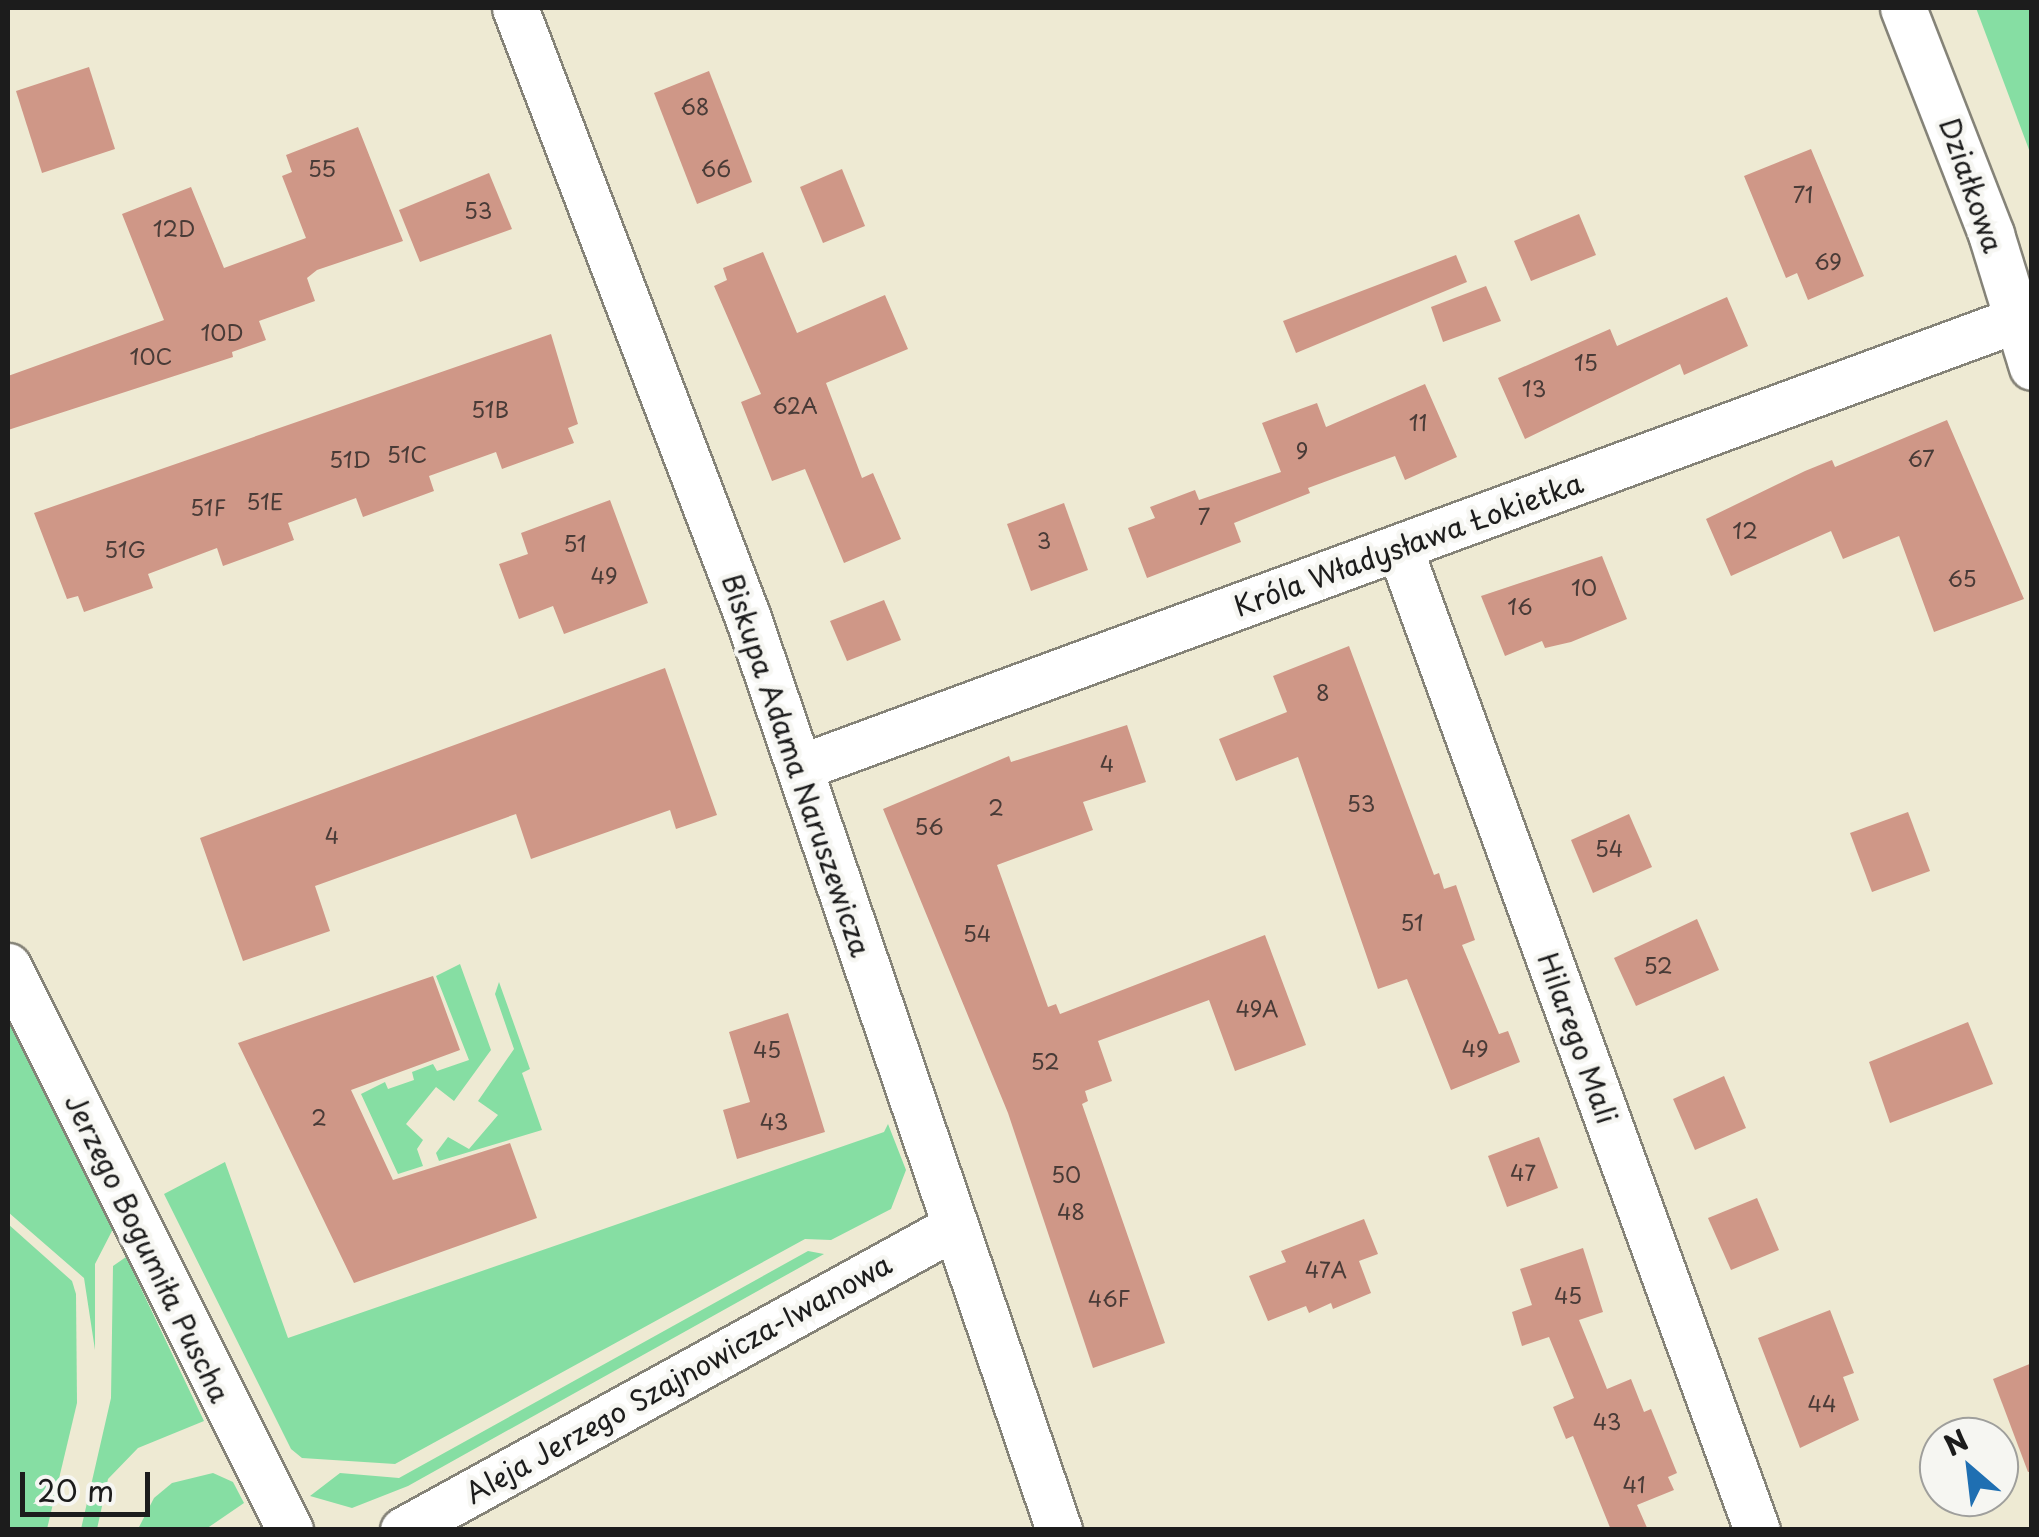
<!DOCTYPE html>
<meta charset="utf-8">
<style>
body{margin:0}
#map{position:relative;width:2039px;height:1537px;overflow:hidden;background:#eeead3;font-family:"Playpen Sans",sans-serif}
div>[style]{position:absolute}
.green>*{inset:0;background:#86dea3}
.building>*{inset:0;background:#cf9787}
.roads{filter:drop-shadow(2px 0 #858378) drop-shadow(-2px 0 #858378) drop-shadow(0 2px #858378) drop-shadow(0 -2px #858378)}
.street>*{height:45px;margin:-22.5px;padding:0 22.5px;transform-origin:22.5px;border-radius:22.5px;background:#fff}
span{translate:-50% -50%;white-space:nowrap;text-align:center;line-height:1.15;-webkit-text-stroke:9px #f6f6f2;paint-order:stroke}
.number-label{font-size:22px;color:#493b37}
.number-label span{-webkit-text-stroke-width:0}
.street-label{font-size:28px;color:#1c1c1c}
.frame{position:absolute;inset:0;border:10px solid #1c1c1c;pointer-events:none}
.north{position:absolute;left:1919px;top:1417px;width:100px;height:100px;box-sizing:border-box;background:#f6f6f2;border:2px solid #9f9f9c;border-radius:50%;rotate:332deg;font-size:28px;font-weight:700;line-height:40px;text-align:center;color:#1c1c1c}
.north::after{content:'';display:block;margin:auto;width:35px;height:45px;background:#1f6fb2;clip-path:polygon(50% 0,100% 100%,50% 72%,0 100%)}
.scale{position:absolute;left:20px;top:1472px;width:130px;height:45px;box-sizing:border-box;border:5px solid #1c1c1c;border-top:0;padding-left:12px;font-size:30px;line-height:35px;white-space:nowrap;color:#1c1c1c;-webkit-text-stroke:8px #f6f6f2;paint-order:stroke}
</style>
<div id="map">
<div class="green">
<i style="clip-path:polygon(1976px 8px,2031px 8px,2031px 155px)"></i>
<i style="clip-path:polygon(460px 964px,491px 1050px,454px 1101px,436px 1087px,406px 1124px,423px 1140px,417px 1149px,423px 1166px,398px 1174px,361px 1094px,385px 1082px,388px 1089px,414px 1080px,412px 1072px,433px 1064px,437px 1071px,469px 1060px,436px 976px)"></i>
<i style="clip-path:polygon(499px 982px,530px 1069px,522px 1073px,542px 1130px,439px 1161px,436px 1153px,448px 1137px,469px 1149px,498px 1115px,478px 1101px,514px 1049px,495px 994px)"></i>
<i style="clip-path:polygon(8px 1010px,113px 1229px,95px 1264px,95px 1350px,84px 1278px,8px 1212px)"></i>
<i style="clip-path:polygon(888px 1124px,906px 1170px,891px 1209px,831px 1240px,805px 1239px,395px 1464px,302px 1458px,291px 1449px,164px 1194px,225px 1162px,288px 1338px,884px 1132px)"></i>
<i style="clip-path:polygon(8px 1224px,72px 1281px,76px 1294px,77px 1403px,47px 1529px,8px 1529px)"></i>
<i style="clip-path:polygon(808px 1251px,824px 1254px,408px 1486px,352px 1508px,310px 1496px,340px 1473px,399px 1478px)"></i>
<i style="clip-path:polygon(126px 1257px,204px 1421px,138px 1448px,108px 1479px,97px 1529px,81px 1529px,111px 1398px,113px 1266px)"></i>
<i style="clip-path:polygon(213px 1473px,233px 1482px,244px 1503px,206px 1529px,138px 1529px,154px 1498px,172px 1483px)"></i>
</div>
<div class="building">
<i style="clip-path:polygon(89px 67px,115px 149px,42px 173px,16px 91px)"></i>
<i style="clip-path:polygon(709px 71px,752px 182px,697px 204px,654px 93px)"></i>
<i style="clip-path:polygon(358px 127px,403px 241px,317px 270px,307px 278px,315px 301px,259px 321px,266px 340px,232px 352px,233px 357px,8px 430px,8px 376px,164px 320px,122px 214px,191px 187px,224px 268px,306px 238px,282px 176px,292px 172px,286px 155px)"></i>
<i style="clip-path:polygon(1811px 149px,1864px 276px,1808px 300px,1797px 273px,1786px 278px,1744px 176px)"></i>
<i style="clip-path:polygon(842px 169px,865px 226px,823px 243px,800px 187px)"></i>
<i style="clip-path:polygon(489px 173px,512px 229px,420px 262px,399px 210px)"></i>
<i style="clip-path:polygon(1579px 214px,1596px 255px,1531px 281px,1514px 241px)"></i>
<i style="clip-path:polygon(763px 252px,797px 333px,885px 295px,908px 349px,826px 383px,862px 478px,873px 473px,901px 539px,844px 563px,805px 469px,772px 481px,741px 402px,761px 394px,714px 286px,727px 280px,723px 268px)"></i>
<i style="clip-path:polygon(1456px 255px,1467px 282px,1296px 353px,1283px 321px)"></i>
<i style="clip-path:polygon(1486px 286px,1501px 321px,1443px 342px,1431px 307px)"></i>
<i style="clip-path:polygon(1727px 297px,1748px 346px,1684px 375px,1680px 364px,1525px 439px,1498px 378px,1610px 329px,1617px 346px)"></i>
<i style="clip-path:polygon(551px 334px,578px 424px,568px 428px,574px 443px,502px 469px,496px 452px,429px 476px,434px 491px,363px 517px,356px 498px,288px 523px,294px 540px,223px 566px,217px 548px,148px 574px,153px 588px,84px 612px,78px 596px,67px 599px,34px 513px)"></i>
<i style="clip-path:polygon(1425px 384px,1457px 457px,1405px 480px,1395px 456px,1308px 488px,1310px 493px,1234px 523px,1241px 542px,1147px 578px,1128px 528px,1155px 518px,1150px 507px,1195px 490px,1199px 500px,1281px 472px,1262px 423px,1317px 403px,1326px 427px)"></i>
<i style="clip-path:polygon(1947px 420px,2024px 599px,1934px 632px,1899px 536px,1843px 559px,1831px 531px,1731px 576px,1706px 519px,1805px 471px,1832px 460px,1835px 467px)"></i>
<i style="clip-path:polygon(610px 500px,648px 603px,564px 634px,553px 606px,519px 619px,499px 564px,528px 554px,521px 533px)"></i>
<i style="clip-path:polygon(1064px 503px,1088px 570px,1031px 591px,1007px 524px)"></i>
<i style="clip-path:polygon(1602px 556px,1627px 619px,1571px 642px,1545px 648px,1542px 641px,1505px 656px,1481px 596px)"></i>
<i style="clip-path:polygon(884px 600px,901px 640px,847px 661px,830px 621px)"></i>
<i style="clip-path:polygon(1349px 646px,1434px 875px,1439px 873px,1444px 889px,1456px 885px,1475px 940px,1462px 945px,1499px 1034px,1508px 1031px,1520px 1062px,1451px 1090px,1407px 979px,1378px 989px,1298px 757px,1236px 781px,1219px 739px,1287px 712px,1273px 676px)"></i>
<i style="clip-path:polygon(665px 668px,717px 815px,676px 829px,670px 810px,531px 859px,516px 814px,315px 886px,330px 931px,243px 961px,200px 838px)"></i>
<i style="clip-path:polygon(1127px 725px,1146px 782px,1083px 802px,1093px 830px,997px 865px,1048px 1007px,1056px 1004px,1060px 1014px,1265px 935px,1306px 1045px,1235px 1071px,1209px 1000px,1098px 1041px,1112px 1081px,1085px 1091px,1088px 1101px,1082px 1104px,1165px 1343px,1093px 1368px,1008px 1113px,883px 809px,1009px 756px,1011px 762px)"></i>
<i style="clip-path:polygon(1908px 812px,1930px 871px,1872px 892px,1850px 833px)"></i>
<i style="clip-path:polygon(1629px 814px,1652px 867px,1593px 893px,1571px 840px)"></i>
<i style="clip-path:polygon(1697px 919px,1719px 970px,1636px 1006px,1614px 958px)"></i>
<i style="clip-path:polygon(433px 976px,460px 1050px,351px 1090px,393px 1180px,510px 1143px,537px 1218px,354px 1283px,238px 1043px)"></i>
<i style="clip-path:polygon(788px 1013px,825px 1132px,737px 1159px,723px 1110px,750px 1102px,729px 1032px)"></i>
<i style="clip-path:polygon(1968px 1022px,1993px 1084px,1890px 1123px,1869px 1062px)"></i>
<i style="clip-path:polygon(1724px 1076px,1746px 1128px,1695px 1150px,1673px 1099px)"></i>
<i style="clip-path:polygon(1539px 1137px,1558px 1188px,1507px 1207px,1488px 1156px)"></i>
<i style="clip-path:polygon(1757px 1198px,1779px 1250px,1731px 1270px,1708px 1218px)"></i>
<i style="clip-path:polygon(1364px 1219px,1378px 1254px,1359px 1261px,1371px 1293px,1333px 1309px,1331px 1303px,1309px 1313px,1306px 1306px,1268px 1321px,1249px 1276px,1286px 1262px,1281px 1251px)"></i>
<i style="clip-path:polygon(1583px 1248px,1603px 1312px,1579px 1320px,1607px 1389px,1631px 1379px,1644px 1412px,1651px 1409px,1677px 1473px,1668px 1477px,1674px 1490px,1637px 1505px,1648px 1530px,1611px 1530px,1573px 1436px,1566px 1439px,1553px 1407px,1574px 1398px,1549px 1337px,1522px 1346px,1512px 1312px,1532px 1305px,1520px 1269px)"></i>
<i style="clip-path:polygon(1830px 1310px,1854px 1373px,1843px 1377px,1859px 1420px,1800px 1448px,1758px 1338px)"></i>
<i style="clip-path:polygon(2032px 1363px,2032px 1471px,2028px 1472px,1993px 1379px)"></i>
</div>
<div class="roads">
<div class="street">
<i style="left:515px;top:8px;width:653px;rotate:69.09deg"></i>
<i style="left:748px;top:618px;width:964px;rotate:71.17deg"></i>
<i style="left:1903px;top:8px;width:243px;rotate:68.7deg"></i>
<i style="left:1991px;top:234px;width:139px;rotate:72.9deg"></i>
<i style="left:1399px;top:547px;width:1046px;rotate:69.99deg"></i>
<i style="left:801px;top:767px;width:1294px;rotate:-20.21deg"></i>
<i style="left:8px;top:966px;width:631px;rotate:63.43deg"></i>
<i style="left:403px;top:1530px;width:629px;rotate:-28.81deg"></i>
</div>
</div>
<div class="number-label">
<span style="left:695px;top:106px">68</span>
<span style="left:322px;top:168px">55</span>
<span style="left:716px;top:168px">66</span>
<span style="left:1803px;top:194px">71</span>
<span style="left:478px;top:210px">53</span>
<span style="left:174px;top:228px">12D</span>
<span style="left:1828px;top:261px">69</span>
<span style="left:222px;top:332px">10D</span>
<span style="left:151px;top:356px">10C</span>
<span style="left:1586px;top:362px">15</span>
<span style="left:1534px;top:388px">13</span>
<span style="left:795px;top:405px">62A</span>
<span style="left:490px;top:409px">51B</span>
<span style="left:1418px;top:422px">11</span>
<span style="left:1302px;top:450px">9</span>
<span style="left:407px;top:454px">51C</span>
<span style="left:1921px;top:458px">67</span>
<span style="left:350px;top:459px">51D</span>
<span style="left:265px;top:501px">51E</span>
<span style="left:208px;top:507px">51F</span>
<span style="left:1204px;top:516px">7</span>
<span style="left:1745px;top:530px">12</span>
<span style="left:1044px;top:540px">3</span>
<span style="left:575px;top:543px">51</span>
<span style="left:125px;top:549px">51G</span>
<span style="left:604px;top:575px">49</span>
<span style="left:1962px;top:578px">65</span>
<span style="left:1584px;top:587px">10</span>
<span style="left:1520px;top:606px">16</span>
<span style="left:1323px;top:692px">8</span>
<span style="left:1107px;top:763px">4</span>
<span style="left:1361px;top:803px">53</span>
<span style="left:996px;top:807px">2</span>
<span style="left:929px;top:826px">56</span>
<span style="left:332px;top:835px">4</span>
<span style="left:1609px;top:848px">54</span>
<span style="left:1412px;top:922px">51</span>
<span style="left:977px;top:933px">54</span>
<span style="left:1658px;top:965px">52</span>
<span style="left:1257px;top:1008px">49A</span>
<span style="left:1475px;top:1048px">49</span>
<span style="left:767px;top:1049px">45</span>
<span style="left:1045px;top:1061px">52</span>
<span style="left:319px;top:1117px">2</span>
<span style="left:774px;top:1121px">43</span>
<span style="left:1523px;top:1172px">47</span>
<span style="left:1066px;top:1174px">50</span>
<span style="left:1071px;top:1211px">48</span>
<span style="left:1326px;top:1269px">47A</span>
<span style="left:1568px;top:1295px">45</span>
<span style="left:1109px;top:1298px">46F</span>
<span style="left:1822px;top:1403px">44</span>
<span style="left:1607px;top:1421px">43</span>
<span style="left:1634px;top:1484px">41</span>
</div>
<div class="street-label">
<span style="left:1972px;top:185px;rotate:71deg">Działkowa</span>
<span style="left:1408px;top:544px;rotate:-20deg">Króla Władysława Łokietka</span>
<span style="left:797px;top:765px;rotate:71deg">Biskupa Adama Naruszewicza</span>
<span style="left:1578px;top:1038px;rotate:70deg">Hilarego Mali</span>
<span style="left:148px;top:1248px;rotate:64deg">Jerzego Bogumiła Puscha</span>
<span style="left:678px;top:1378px;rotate:-29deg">Aleja Jerzego Szajnowicza-Iwanowa</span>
</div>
<div class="frame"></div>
<div class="north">N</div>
<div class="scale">20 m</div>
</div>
